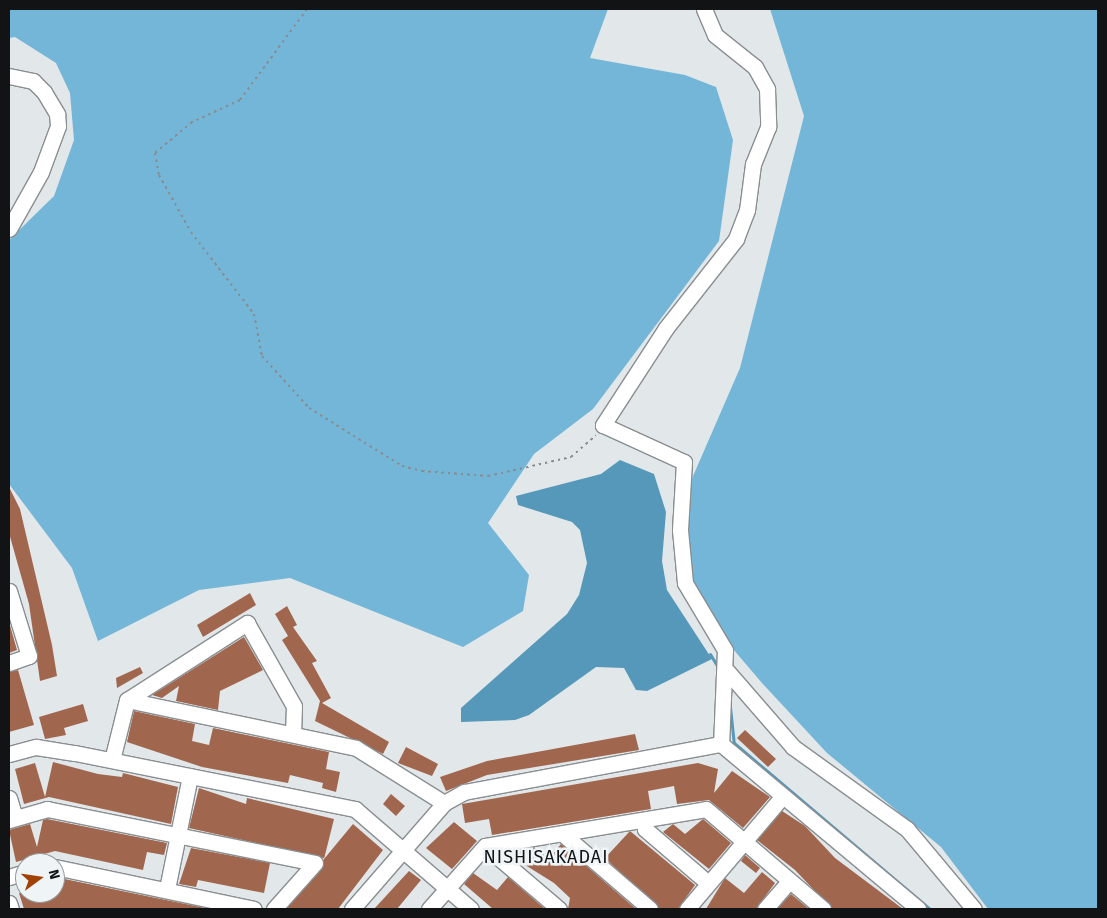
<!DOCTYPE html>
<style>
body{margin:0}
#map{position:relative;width:1107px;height:918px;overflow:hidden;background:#e2e7ea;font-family:"Fira Sans",sans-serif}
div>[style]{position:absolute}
.forest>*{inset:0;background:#73b6d8}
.water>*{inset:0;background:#5598b9}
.stream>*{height:3px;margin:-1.5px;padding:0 1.5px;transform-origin:1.5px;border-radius:1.5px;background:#5598b9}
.building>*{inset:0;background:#a1674e}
.path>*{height:2px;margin-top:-1px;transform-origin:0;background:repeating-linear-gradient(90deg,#898c8e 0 2.5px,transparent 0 6.5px)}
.roads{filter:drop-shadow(1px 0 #898e91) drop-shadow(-1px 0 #898e91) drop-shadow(0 1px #898e91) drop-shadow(0 -1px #898e91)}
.minor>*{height:15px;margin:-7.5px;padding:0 7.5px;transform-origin:7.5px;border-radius:7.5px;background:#fff}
span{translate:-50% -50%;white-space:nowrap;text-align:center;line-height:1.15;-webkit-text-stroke:5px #eff4f7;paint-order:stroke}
.quarter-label{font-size:18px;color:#111314;letter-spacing:1px}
.frame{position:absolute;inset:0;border:10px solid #111314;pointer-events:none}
.north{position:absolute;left:15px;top:853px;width:50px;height:50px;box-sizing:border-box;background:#eff4f7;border:1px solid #969a9c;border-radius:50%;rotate:76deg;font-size:14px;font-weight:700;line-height:20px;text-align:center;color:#111314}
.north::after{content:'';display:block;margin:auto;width:18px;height:22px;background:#a34003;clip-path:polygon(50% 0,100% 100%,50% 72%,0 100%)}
</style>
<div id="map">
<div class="forest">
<i style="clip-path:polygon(9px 9px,608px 9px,590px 58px,685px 75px,716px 87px,733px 140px,719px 241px,593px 409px,534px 454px,488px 523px,529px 575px,523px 611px,463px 647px,290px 578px,199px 590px,98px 641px,72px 568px,9px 484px,9px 240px,54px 196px,74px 140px,70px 93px,56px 63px,15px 37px,9px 38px)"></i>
<i style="clip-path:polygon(770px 9px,1098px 9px,1098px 909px,988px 909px,941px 847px,827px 753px,762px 683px,733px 649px,694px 586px,687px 559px,687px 490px,740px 368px,804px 116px)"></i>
</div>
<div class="water">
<i style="clip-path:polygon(620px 460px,654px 474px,666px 512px,662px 561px,667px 590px,712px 659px,647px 691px,636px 690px,624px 668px,596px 667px,529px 715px,515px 720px,461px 722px,461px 708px,567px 614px,579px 595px,587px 563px,580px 530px,572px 522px,518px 505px,516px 496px,601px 474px)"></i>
</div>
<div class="stream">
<i style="left:710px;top:654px;width:17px;rotate:59deg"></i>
<i style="left:730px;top:707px;width:36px;rotate:84deg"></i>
<i style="left:734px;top:743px;width:257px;rotate:40.3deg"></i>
</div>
<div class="building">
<i style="clip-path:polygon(9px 487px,20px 509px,52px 645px,57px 676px,40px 681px,29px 604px,9px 533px)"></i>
<i style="clip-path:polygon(250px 593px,256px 605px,203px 637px,197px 625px)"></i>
<i style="clip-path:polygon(287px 606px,297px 625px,293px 627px,317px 661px,312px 663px,331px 698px,322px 703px,389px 742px,383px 754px,315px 721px,320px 701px,282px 640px,288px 636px,275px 614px)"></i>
<i style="clip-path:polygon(9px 622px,17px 650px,9px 653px)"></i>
<i style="clip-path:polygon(244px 637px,263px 670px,220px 691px,218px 710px,176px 701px,179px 686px,162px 698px,152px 695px)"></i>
<i style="clip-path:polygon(140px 667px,143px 673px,117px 688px,116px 678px)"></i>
<i style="clip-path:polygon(18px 670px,34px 725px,9px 732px,9px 672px)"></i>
<i style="clip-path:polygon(83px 704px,88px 721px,64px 728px,66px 735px,45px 739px,39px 717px)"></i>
<i style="clip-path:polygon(134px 711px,195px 724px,192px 741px,209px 745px,213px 728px,329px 752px,326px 769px,340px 772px,336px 792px,322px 788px,323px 783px,290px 775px,288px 783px,202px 767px,127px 742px)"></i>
<i style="clip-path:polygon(745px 730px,776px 759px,768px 767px,737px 738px)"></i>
<i style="clip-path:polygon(635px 734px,639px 750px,487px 775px,446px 791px,440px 777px,487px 761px)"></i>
<i style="clip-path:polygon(406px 747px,438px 764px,432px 776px,398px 763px)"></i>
<i style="clip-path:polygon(53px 762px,98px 774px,122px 777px,123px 773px,178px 787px,171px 824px,49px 797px,24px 804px,15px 769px,35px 763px,45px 797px)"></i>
<i style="clip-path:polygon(698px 763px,718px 769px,714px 793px,732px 771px,770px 797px,743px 828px,709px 800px,677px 804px,674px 786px,648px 791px,651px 809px,492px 835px,489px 819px,465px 823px,462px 804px)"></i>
<i style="clip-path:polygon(199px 788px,246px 804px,247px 798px,334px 819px,324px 859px,353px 824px,383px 850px,338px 909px,286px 909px,322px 869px,324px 858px,189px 828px)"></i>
<i style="clip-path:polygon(391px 794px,405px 806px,396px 816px,383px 804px)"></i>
<i style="clip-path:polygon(782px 811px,805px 826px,835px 858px,903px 909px,832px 909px,795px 870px,757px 840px)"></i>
<i style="clip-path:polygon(47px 819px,167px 843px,164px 855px,147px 852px,143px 870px,55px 851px,16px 862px,9px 830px,30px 824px,37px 847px,43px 820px)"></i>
<i style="clip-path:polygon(703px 819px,731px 843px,709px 869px,663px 832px,673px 824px,685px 834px)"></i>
<i style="clip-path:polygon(454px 822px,477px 841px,452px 869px,426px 848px)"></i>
<i style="clip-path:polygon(630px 831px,695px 885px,678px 909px,659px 909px,605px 858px)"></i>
<i style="clip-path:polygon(561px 844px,636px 909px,568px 909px,570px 898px,554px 883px,514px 858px,521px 850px,534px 847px,549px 859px)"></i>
<i style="clip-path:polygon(191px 848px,270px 863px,264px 893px,198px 880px,196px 887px,179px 884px)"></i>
<i style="clip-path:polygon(745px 855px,760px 868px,756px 873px,741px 861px)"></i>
<i style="clip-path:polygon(409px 871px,421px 880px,397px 909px,374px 909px)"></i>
<i style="clip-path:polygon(762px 872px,775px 883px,756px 909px,706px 909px,725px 878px,744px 893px)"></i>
<i style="clip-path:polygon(473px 873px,497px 890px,508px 877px,545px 909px,493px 909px,464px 884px)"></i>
<i style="clip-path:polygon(55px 877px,122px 891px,210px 909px,24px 909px,19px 893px,55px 893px)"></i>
<i style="clip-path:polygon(791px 894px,809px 909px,777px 909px)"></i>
</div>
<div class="path">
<i style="left:307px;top:9px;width:113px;rotate:126.4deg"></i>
<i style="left:240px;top:100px;width:53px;rotate:155.4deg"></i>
<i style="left:192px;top:122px;width:48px;rotate:140deg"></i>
<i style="left:155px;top:153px;width:22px;rotate:80deg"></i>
<i style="left:159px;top:175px;width:65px;rotate:60.7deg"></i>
<i style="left:191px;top:232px;width:103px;rotate:52.5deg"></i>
<i style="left:254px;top:314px;width:43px;rotate:79.2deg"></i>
<i style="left:262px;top:356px;width:70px;rotate:47.9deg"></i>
<i style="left:309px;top:408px;width:110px;rotate:31.9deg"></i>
<i style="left:402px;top:466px;width:21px;rotate:14deg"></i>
<i style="left:422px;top:471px;width:66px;rotate:4.3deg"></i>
<i style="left:488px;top:476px;width:85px;rotate:-12.9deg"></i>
<i style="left:571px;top:457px;width:33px;rotate:-41deg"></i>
</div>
<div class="roads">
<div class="minor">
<i style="left:704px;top:9px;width:28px;rotate:67deg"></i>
<i style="left:715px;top:35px;width:51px;rotate:38.7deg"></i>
<i style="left:755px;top:67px;width:25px;rotate:61deg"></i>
<i style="left:767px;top:89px;width:38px;rotate:88deg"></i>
<i style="left:768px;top:127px;width:40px;rotate:112deg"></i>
<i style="left:753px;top:164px;width:46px;rotate:97.4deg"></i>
<i style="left:747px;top:210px;width:31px;rotate:111deg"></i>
<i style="left:736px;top:239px;width:113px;rotate:128.2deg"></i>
<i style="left:666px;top:328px;width:116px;rotate:123deg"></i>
<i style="left:603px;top:425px;width:89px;rotate:24.6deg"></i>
<i style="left:684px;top:462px;width:68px;rotate:93.4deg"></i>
<i style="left:680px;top:530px;width:53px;rotate:84.6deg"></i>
<i style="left:685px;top:583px;width:78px;rotate:59.2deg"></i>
<i style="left:725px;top:650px;width:94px;rotate:92.4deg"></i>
<i style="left:9px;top:76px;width:25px;rotate:12deg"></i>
<i style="left:33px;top:81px;width:16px;rotate:45deg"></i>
<i style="left:44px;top:92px;width:26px;rotate:59deg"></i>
<i style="left:57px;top:114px;width:12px;rotate:85deg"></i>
<i style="left:58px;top:126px;width:49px;rotate:110.3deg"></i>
<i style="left:41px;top:172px;width:65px;rotate:119.3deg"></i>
<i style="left:9px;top:591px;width:68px;rotate:72.9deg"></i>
<i style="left:29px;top:656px;width:21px;rotate:161deg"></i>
<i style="left:727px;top:671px;width:101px;rotate:49deg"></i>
<i style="left:793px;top:747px;width:140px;rotate:35.7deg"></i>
<i style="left:907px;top:829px;width:104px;rotate:50.1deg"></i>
<i style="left:127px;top:700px;width:234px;rotate:11.8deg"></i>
<i style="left:356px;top:748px;width:104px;rotate:32deg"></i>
<i style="left:721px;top:744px;width:257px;rotate:39.9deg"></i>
<i style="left:9px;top:754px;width:28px;rotate:-15deg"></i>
<i style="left:36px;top:747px;width:39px;rotate:9deg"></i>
<i style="left:75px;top:753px;width:286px;rotate:11.3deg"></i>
<i style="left:355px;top:809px;width:153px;rotate:40.8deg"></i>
<i style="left:112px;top:760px;width:62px;rotate:-76deg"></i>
<i style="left:127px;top:700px;width:143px;rotate:-32.7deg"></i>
<i style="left:247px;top:623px;width:95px;rotate:60.5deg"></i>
<i style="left:294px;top:706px;width:25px;rotate:92deg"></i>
<i style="left:9px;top:798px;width:21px;rotate:73deg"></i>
<i style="left:9px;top:820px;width:40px;rotate:-16deg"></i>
<i style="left:47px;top:809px;width:273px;rotate:11.4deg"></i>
<i style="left:315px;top:863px;width:62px;rotate:131.7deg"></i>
<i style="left:644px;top:820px;width:9px;rotate:84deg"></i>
<i style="left:645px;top:829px;width:83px;rotate:40.6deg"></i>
<i style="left:564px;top:835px;width:113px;rotate:40.7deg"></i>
<i style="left:485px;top:846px;width:97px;rotate:40.4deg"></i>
<i style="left:55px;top:867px;width:203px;rotate:11.9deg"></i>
<i style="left:9px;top:877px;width:17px;rotate:-17deg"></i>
<i style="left:167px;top:889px;width:115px;rotate:-78.5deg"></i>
<i style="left:9px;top:903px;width:6px;rotate:72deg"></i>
<i style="left:352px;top:909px;width:140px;rotate:-49deg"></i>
<i style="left:444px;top:803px;width:23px;rotate:-29deg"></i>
<i style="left:464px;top:792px;width:261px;rotate:-10.6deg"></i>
<i style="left:429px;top:909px;width:84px;rotate:-48.4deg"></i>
<i style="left:485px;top:846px;width:224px;rotate:-9.5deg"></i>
<i style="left:706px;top:809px;width:154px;rotate:40.5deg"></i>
<i style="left:687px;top:909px;width:145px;rotate:-49.7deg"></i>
<i style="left:765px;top:909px;width:37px;rotate:-49deg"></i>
</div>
</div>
<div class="quarter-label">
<span style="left:546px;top:857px">NISHISAKADAI</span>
</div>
<div class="frame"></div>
<div class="north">N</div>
</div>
